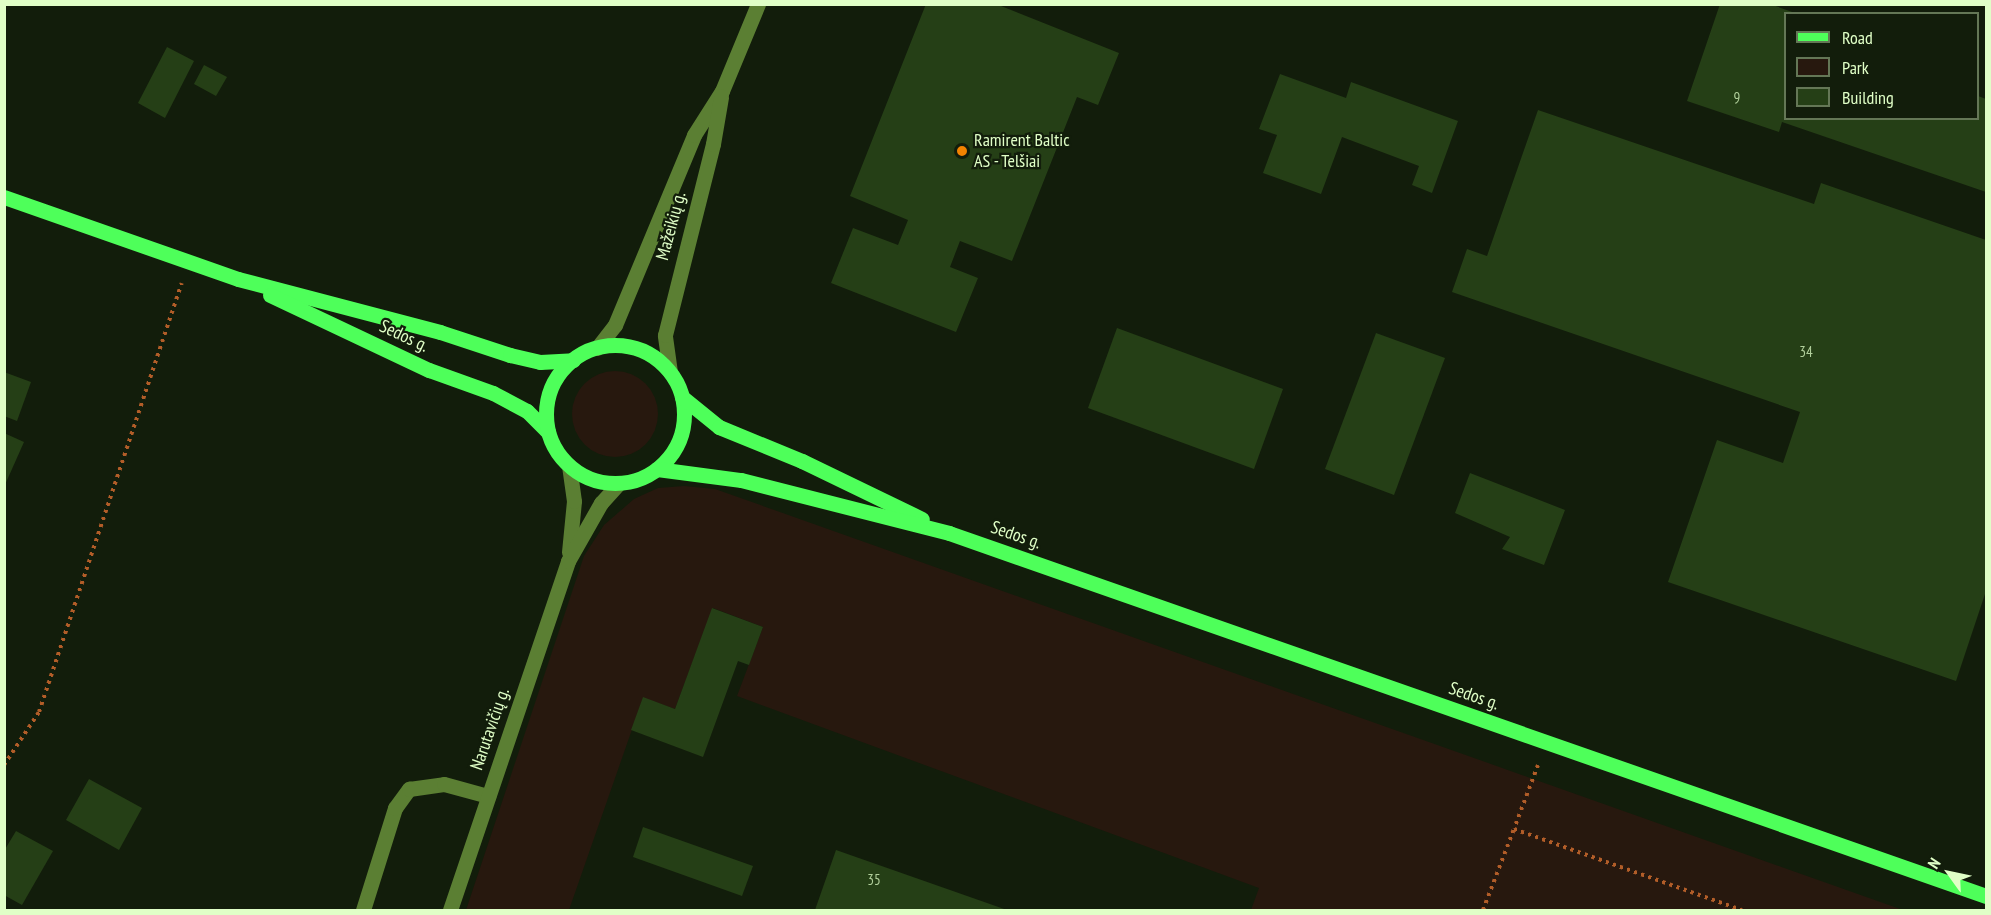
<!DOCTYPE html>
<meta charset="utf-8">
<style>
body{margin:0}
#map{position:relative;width:1991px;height:915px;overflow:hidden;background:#121d0b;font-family:"PT Sans Narrow",sans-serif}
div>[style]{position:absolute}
.green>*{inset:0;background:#27180e}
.round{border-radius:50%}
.building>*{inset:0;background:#253f16}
.path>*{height:4px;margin-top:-2px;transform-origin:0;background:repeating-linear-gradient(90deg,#b25d28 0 3px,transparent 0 7.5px)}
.minor>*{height:15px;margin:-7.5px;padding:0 7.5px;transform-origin:7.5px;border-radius:7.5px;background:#5b7f33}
.major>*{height:15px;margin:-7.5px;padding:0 7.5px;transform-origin:7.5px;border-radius:7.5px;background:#4eff5a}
.major>.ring{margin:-7.5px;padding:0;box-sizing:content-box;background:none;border:15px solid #4eff5a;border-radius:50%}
.dots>*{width:16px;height:16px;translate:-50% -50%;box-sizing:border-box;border:3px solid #121d0b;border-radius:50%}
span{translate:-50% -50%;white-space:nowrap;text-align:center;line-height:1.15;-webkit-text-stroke:4.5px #121d0b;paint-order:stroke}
.number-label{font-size:15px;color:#b1cf9b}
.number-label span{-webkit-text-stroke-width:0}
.poi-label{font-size:18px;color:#e0ffc7}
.left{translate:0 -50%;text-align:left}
.street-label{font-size:18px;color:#e0ffc7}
.frame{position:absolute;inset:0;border:6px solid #e0ffc7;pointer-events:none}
.legend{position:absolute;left:1784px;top:12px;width:195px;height:108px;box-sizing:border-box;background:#121d0b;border:2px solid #647756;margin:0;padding:8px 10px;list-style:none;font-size:18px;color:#e0ffc7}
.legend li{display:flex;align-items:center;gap:12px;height:30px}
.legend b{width:30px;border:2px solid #647756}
.north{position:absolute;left:1919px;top:843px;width:60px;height:60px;-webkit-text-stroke:4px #121d0b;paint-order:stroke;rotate:303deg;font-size:16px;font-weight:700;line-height:24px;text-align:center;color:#e0ffc7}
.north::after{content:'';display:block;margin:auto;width:21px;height:27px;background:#e0ffc7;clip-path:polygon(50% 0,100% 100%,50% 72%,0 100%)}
</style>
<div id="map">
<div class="green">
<i class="round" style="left:572px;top:371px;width:86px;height:86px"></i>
<i style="clip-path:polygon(684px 486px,715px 489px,1903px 910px,1251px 910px,1259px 888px,737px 696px,763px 627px,713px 608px,675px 709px,643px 698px,569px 910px,466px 910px,584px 556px,604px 525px,634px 499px,658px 488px)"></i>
</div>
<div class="building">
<i style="clip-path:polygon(926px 4px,996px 4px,1119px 53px,1098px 105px,1077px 97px,1012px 261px,960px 241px,950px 267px,978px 278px,956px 332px,831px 283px,853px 228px,898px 245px,908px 220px,850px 196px)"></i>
<i style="clip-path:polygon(1720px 4px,1770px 4px,1795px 13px,1786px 14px,1786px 118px,1978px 118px,1978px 96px,1986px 99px,1986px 192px,1782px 122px,1779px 132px,1687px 101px)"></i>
<i style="clip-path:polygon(167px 47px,194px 61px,165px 118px,138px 103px)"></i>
<i style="clip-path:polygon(204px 65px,227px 77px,216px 96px,194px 84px)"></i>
<i style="clip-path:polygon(1280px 74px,1346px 98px,1351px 82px,1458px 121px,1432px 193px,1412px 185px,1419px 166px,1342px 137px,1321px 194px,1263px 173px,1277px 135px,1259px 129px)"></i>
<i style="clip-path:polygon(1538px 110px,1814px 204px,1821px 183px,1986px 240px,1986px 591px,1956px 681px,1668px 582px,1717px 440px,1783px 463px,1800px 412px,1452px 292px,1467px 249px,1487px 256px)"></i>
<i style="clip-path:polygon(1117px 328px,1283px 389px,1254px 469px,1088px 408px)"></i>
<i style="clip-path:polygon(1376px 333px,1445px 358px,1394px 495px,1325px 469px)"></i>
<i style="clip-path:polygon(4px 372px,31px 382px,17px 421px,4px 416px)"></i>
<i style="clip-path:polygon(4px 433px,24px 442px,4px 487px)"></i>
<i style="clip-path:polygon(1470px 473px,1565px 510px,1544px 565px,1502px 549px,1510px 537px,1455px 513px)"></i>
<i style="clip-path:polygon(712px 608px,763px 627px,749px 665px,738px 661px,703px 757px,631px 730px,643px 697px,675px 709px)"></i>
<i style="clip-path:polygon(89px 779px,142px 808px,119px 850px,66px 820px)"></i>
<i style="clip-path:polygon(643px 827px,753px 866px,742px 896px,633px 857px)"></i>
<i style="clip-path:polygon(16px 831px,53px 851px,22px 905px,4px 895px,4px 851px)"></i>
<i style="clip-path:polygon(836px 850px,1007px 910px,815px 910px)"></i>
</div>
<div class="path">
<i style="left:4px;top:765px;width:64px;rotate:-56.6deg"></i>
<i style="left:39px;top:712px;width:452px;rotate:-71.6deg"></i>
<i style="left:1538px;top:765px;width:68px;rotate:110.6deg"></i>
<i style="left:1514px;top:829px;width:242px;rotate:19.6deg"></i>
<i style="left:1483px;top:910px;width:87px;rotate:-69.1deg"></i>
</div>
<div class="minor">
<i style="left:597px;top:348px;width:29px;rotate:-52deg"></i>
<i style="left:615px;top:325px;width:206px;rotate:-67.4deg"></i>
<i style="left:694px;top:135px;width:52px;rotate:-57.5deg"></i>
<i style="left:722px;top:91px;width:94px;rotate:-67.5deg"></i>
<i style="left:670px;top:372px;width:37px;rotate:-98deg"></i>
<i style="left:665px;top:335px;width:197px;rotate:-75.9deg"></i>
<i style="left:713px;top:144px;width:48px;rotate:-80.3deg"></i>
<i style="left:569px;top:552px;width:51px;rotate:-84.4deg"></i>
<i style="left:574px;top:501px;width:35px;rotate:-98deg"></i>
<i style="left:363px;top:910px;width:107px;rotate:-72.6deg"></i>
<i style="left:395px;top:808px;width:24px;rotate:-54deg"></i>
<i style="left:409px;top:789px;width:35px;rotate:-8deg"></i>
<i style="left:444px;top:784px;width:46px;rotate:15.3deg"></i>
<i style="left:450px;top:910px;width:368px;rotate:-71.3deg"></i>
<i style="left:568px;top:561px;width:67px;rotate:-60.4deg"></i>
<i style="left:601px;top:503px;width:27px;rotate:-48deg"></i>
</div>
<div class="major">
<i style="left:4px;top:197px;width:248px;rotate:19.3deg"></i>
<i style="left:238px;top:279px;width:209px;rotate:14.7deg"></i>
<i style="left:440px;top:332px;width:74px;rotate:18.2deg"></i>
<i style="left:510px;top:355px;width:31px;rotate:13deg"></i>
<i style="left:540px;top:362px;width:33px;rotate:-3deg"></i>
<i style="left:270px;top:295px;width:176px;rotate:25.3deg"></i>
<i style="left:429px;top:370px;width:68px;rotate:19.8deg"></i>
<i style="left:493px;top:393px;width:38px;rotate:28deg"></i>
<i style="left:527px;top:411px;width:30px;rotate:45deg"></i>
<i class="ring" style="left:546px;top:345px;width:123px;height:123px"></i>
<i style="left:682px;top:397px;width:48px;rotate:39deg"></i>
<i style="left:719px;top:427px;width:90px;rotate:22.3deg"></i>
<i style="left:802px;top:461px;width:133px;rotate:25.8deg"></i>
<i style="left:657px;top:469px;width:85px;rotate:7.5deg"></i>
<i style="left:741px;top:480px;width:215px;rotate:14.3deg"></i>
<i style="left:949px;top:533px;width:1099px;rotate:19.29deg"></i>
</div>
<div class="dots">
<i style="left:962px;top:151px;background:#f28300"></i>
</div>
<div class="number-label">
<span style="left:1737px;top:98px">9</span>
<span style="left:1806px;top:352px">34</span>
<span style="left:874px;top:880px">35</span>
</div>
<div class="poi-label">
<span class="left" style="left:974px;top:151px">Ramirent Baltic<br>AS - Telšiai</span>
</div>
<div class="street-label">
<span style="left:671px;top:226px;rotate:-75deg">Mažeikių g.</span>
<span style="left:404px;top:336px;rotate:25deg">Sedos g.</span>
<span style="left:1016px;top:535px;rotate:19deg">Sedos g.</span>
<span style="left:1474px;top:696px;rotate:19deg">Sedos g.</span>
<span style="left:490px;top:729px;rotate:-71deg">Narutavičių g.</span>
</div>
<div class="frame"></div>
<ul class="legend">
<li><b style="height:8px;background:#4eff5a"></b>Road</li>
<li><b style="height:16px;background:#27180e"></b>Park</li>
<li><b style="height:16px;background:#253f16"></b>Building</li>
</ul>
<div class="north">N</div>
</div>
